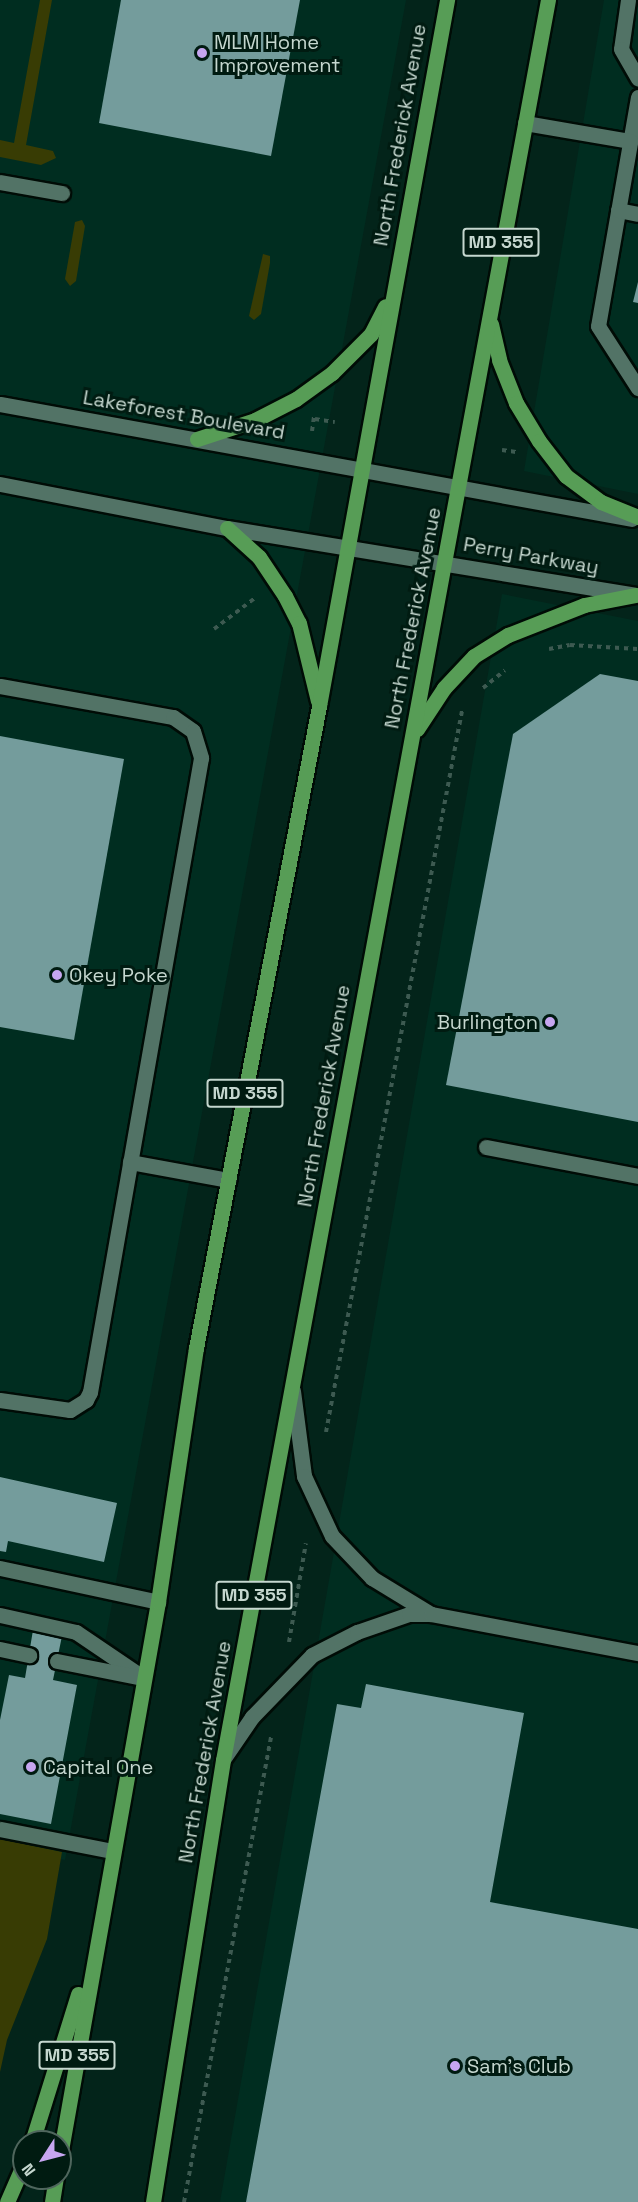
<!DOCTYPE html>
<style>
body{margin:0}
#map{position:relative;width:638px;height:2202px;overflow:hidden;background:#03241a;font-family:"Space Grotesk",sans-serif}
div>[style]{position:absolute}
.built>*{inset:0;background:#002d20}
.green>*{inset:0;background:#383c04}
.building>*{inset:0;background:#749c9c}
.path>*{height:4px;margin-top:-2px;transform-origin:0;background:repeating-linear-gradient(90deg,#3d5a51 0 4.5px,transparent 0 9px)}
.roads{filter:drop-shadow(2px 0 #000c06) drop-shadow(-2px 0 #000c06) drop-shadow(0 2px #000c06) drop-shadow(0 -2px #000c06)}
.lane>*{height:15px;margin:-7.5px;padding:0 7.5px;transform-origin:7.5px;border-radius:7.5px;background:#527366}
.secondary>*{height:15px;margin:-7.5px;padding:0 7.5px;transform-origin:7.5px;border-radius:7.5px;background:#527366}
.primary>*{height:15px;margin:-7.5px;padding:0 7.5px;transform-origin:7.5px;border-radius:7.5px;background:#579d56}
.dots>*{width:16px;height:16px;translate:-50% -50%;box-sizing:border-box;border:3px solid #001b11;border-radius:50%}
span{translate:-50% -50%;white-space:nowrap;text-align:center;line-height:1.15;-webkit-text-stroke:6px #001b11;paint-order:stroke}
.shield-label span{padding:2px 4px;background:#001b11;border:2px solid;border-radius:4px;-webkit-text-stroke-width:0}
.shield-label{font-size:18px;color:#c5d7cf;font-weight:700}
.poi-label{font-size:20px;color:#c5d7cf}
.left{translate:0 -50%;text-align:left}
.right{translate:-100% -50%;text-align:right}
.street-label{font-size:20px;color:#c5d7cf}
.north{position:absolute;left:12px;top:2130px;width:60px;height:60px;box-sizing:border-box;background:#001b11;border:2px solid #4f665d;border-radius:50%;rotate:234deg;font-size:16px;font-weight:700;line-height:24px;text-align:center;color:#c5d7cf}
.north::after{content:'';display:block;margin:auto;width:21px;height:27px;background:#c6a6f0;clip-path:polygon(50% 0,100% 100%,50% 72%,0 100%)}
</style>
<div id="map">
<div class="built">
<i style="clip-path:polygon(0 0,406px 0,65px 1860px,0 1846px)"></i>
<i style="clip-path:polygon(604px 0,638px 0,638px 494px,524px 471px)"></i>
<i style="clip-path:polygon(502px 594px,638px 621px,638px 2202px,220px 2202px)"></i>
</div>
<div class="green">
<i style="clip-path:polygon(40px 0,52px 0,26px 145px,53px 151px,56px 158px,41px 165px,0 157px,0 140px,14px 143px)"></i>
<i style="clip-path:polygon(82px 220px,85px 226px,76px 281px,70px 286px,65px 279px,75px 222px)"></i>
<i style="clip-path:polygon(263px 254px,270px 256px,270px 263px,261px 314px,254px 320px,249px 316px)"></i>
<i style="clip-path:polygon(0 1839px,62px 1852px,47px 1939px,7px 2040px,0 2072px)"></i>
</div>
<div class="building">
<i style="clip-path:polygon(121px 0,300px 0,271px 156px,99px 123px)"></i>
<i style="clip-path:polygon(638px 282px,638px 303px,633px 302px)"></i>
<i style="clip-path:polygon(600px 674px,638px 681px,638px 1122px,446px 1085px,513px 734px)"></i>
<i style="clip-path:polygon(0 736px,124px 759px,74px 1040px,0 1027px)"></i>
<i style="clip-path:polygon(0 1477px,117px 1503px,104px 1562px,8px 1541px,6px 1552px,0 1551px)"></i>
<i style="clip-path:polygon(33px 1630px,62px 1636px,53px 1680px,77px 1685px,51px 1824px,0 1814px,0 1720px,9px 1675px,25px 1678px)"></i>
<i style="clip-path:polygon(366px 1684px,524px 1713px,490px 1902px,638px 1929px,638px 2202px,246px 2202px,337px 1704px,361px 1708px)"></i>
</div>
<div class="path">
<i style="left:315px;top:419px;width:20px;rotate:9deg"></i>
<i style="left:312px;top:431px;width:14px;rotate:-82deg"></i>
<i style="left:502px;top:450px;width:14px;rotate:8deg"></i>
<i style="left:214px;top:629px;width:51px;rotate:-37.1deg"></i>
<i style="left:549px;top:649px;width:21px;rotate:-11deg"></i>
<i style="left:570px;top:645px;width:68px;rotate:3.4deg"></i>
<i style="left:483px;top:688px;width:28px;rotate:-39deg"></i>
<i style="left:326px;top:1432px;width:734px;rotate:-79.32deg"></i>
<i style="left:289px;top:1642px;width:100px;rotate:-80.3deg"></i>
<i style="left:184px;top:2202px;width:473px;rotate:-79.4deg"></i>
</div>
<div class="roads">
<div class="lane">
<i style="left:628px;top:0;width:49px;rotate:98.1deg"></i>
<i style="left:621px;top:49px;width:34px;rotate:60deg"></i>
<i style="left:638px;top:97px;width:232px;rotate:99.9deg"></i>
<i style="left:598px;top:326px;width:74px;rotate:57.2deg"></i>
<i style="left:525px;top:123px;width:107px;rotate:9.7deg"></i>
<i style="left:0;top:182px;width:63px;rotate:10.1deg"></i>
<i style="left:618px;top:210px;width:20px;rotate:11deg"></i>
<i style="left:0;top:686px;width:176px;rotate:10.2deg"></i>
<i style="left:173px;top:717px;width:24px;rotate:35deg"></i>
<i style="left:193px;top:731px;width:28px;rotate:73deg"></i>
<i style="left:201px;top:758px;width:644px;rotate:99.93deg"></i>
<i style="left:90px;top:1392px;width:9px;rotate:117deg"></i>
<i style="left:86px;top:1400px;width:19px;rotate:148deg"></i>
<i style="left:70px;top:1410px;width:71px;rotate:-171.9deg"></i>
<i style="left:486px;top:1147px;width:155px;rotate:10.8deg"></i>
<i style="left:130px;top:1162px;width:100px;rotate:10.4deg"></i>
<i style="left:293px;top:1391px;width:86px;rotate:82.6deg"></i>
<i style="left:304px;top:1476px;width:66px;rotate:65deg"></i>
<i style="left:332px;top:1536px;width:58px;rotate:46.4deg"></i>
<i style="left:372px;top:1578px;width:69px;rotate:31.4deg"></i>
<i style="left:0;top:1568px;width:162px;rotate:12.1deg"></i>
<i style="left:0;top:1615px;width:78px;rotate:12.6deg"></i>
<i style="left:76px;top:1632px;width:82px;rotate:34.1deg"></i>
<i style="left:0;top:1649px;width:30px;rotate:12deg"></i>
<i style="left:57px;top:1661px;width:83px;rotate:11.2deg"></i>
<i style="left:224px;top:1758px;width:50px;rotate:-55.7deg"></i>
<i style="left:252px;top:1717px;width:86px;rotate:-45.9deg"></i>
<i style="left:312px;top:1655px;width:51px;rotate:-27.1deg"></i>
<i style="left:357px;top:1632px;width:55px;rotate:-19.1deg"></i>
<i style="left:409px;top:1614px;width:22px"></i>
<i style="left:431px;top:1614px;width:211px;rotate:10.7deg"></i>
<i style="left:0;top:1829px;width:114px;rotate:11.1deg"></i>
</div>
<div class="secondary">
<i style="left:0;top:404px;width:642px;rotate:10.31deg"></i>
<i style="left:0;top:484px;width:231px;rotate:11deg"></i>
<i style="left:227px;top:528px;width:413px;rotate:9.3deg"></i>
</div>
<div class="primary">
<i style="left:491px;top:324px;width:37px;rotate:77deg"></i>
<i style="left:499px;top:360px;width:46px;rotate:68.4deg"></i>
<i style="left:516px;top:403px;width:44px;rotate:58.8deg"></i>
<i style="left:539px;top:441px;width:44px;rotate:52.4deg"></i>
<i style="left:566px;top:476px;width:44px;rotate:36.6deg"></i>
<i style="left:601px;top:502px;width:40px;rotate:22deg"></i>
<i style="left:197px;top:439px;width:61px;rotate:-18.1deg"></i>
<i style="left:255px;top:420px;width:46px;rotate:-27.1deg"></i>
<i style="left:296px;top:399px;width:44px;rotate:-35.8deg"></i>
<i style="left:332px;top:373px;width:55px;rotate:-45deg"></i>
<i style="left:371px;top:334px;width:31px;rotate:-63deg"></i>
<i style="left:227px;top:528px;width:43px;rotate:42.2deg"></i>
<i style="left:259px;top:557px;width:47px;rotate:56.3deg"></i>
<i style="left:285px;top:596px;width:30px;rotate:63deg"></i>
<i style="left:299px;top:623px;width:80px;rotate:76.3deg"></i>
<i style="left:417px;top:729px;width:49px;rotate:-56.6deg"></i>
<i style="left:444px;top:688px;width:44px;rotate:-46.8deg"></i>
<i style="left:474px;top:656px;width:40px;rotate:-32deg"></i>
<i style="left:508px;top:635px;width:82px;rotate:-21.5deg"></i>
<i style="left:584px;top:605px;width:53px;rotate:-10.9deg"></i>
<i style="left:32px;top:2142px;width:155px;rotate:-72.7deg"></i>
<i style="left:60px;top:2156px;width:563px;rotate:-79.97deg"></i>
<i style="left:158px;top:1602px;width:257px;rotate:-81.5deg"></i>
<i style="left:196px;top:1348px;width:654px;rotate:-79.15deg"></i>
<i style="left:319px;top:706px;width:718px;rotate:-79.72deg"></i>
<i style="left:7px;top:2202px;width:43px;rotate:-66.4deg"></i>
<i style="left:52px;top:2202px;width:24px;rotate:-81deg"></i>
<i style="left:153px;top:2202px;width:448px;rotate:-81deg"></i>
<i style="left:223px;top:1760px;width:1790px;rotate:-79.54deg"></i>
</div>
</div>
<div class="dots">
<i style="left:202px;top:53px;background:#c6a6f0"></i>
<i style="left:57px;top:975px;background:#c6a6f0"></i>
<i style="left:550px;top:1022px;background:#c6a6f0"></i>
<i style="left:31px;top:1767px;background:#c6a6f0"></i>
<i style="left:455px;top:2066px;background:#c6a6f0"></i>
</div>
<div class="shield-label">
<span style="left:501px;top:242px">MD 355</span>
<span style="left:245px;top:1093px">MD 355</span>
<span style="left:254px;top:1595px">MD 355</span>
<span style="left:77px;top:2055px">MD 355</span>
</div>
<div class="poi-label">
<span class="left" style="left:214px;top:54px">MLM Home<br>Improvement</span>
<span class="left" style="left:69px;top:975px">Okey Poke</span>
<span class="right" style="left:538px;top:1022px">Burlington</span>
<span class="left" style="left:43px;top:1767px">Capital One</span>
<span class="left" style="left:467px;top:2066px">Sam's Club</span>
</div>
<div class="street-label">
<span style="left:400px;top:135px;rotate:-80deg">North Frederick Avenue</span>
<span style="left:184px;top:415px;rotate:10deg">Lakeforest Boulevard</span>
<span style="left:531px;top:556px;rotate:10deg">Perry Parkway</span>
<span style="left:413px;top:618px;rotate:-79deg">North Frederick Avenue</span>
<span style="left:324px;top:1096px;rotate:-80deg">North Frederick Avenue</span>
<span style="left:205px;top:1752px;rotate:-80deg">North Frederick Avenue</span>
</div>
<div class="north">N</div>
</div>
